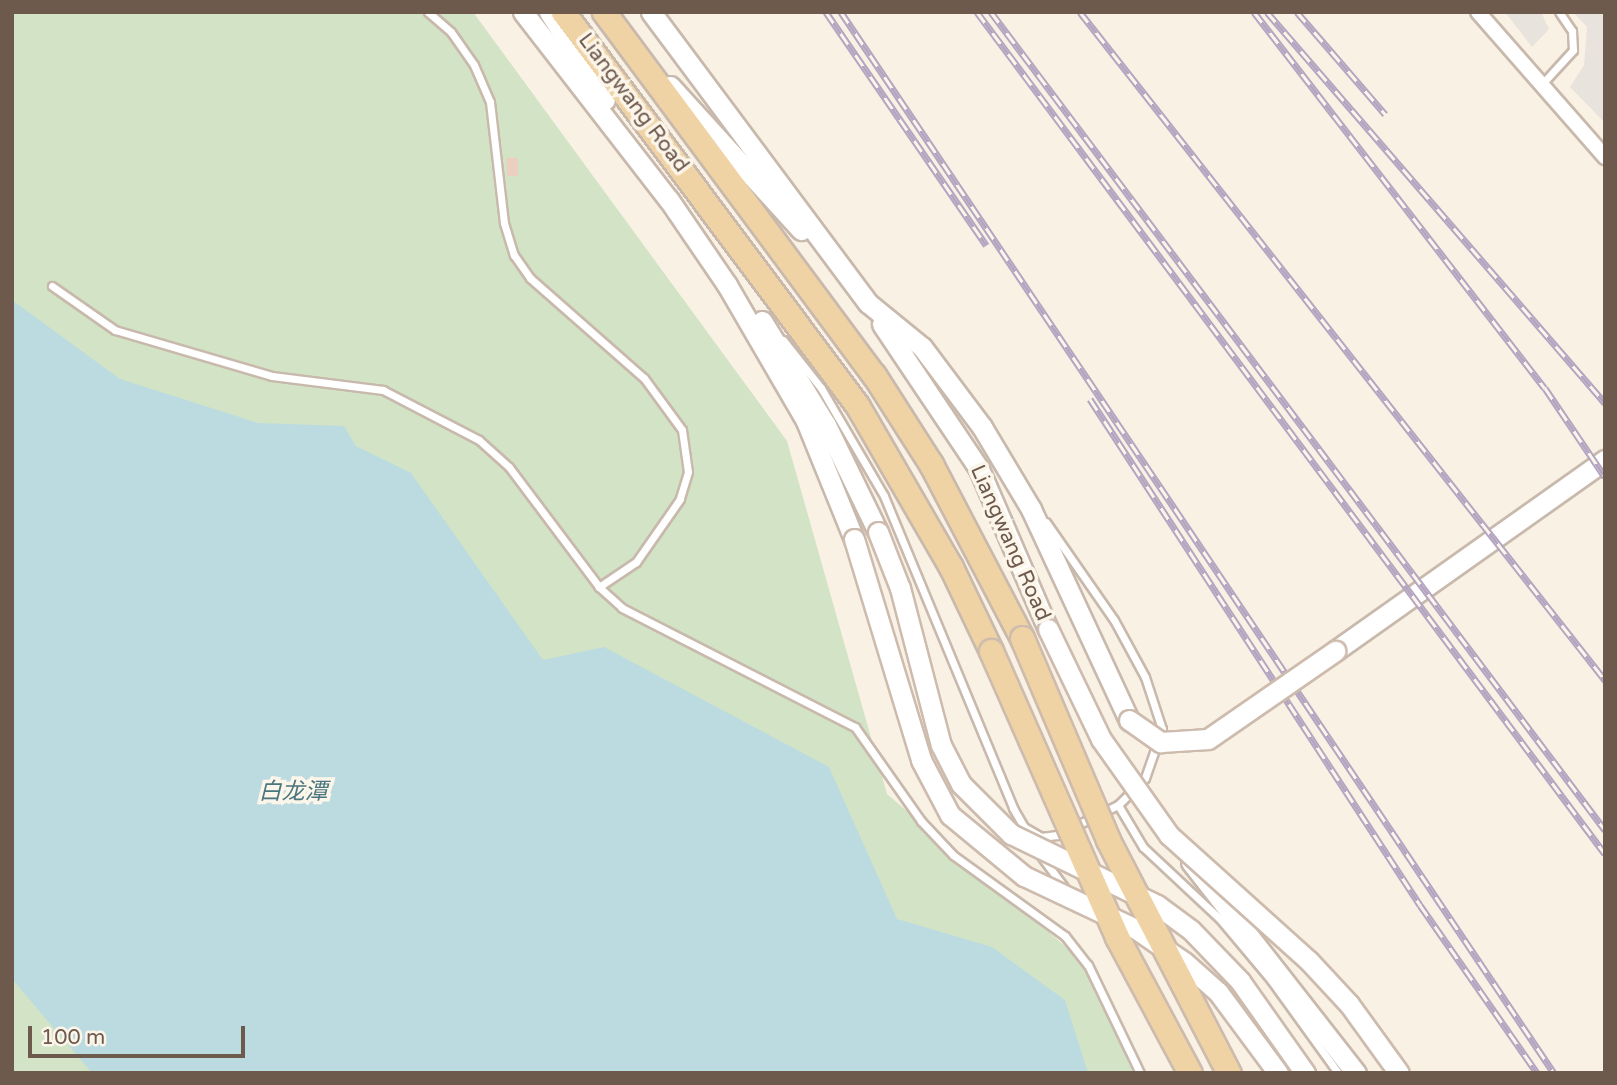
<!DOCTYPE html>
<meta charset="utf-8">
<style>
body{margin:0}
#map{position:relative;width:1617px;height:1085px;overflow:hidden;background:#f9f1e4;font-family:"Varela Round","Noto Sans SC",sans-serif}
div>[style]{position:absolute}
.industrial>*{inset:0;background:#e9e3de}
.green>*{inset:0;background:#d2e4c5}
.water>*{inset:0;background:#bcdbe0}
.building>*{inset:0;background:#ebd0bf}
.roads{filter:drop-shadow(2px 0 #c8b9ac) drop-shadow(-2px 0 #c8b9ac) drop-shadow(0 2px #c8b9ac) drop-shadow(0 -2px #c8b9ac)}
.lane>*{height:7px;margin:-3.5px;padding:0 3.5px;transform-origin:3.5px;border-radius:3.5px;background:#fff}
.street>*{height:14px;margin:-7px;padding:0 7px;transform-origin:7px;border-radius:7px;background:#fff}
.secondary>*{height:19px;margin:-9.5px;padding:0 9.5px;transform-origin:9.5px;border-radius:9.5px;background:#fff}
.primary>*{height:23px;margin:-11.5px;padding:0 11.5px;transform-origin:11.5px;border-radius:11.5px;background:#f0d3a4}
.rail>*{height:7px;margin-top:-3.5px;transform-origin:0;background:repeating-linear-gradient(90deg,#fcf5ea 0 13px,#b4a5c1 0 26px);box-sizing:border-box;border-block:2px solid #b4a5c1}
.bridges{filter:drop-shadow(2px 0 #cdbbad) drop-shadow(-2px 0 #cdbbad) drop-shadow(0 2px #cdbbad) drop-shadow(0 -2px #cdbbad)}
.secondary-bridge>*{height:19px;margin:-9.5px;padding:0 9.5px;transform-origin:9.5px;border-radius:9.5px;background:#fff}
.primary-bridge>*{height:23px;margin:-11.5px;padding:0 11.5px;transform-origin:11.5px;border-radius:11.5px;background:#f0d3a4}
span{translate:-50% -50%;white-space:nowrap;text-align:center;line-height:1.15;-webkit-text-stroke:7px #fcf5ea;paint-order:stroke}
.street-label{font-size:21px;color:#6e594d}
.water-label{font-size:23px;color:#4a767f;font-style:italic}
.frame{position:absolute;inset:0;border:14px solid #6e594d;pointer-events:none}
.scale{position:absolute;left:28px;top:1026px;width:217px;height:32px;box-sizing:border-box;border:4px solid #6e594d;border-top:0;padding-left:9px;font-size:21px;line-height:24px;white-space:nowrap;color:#6e594d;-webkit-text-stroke:5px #fcf5ea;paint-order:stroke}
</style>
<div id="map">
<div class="industrial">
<i style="clip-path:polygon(1505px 12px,1541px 12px,1549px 29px,1532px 47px)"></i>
<i style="clip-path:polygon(1573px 12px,1605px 12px,1605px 123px,1570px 87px,1584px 65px,1587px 27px)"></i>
</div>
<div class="green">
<i style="clip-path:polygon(12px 12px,473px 12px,787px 441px,887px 794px,1086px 964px,1133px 1073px,12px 1073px)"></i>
</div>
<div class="water">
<i style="clip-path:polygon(12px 300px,120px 379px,258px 423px,344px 426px,356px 446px,411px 473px,543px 660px,604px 647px,829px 767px,897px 919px,992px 947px,1065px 1000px,1088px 1073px,92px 1073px,12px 979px)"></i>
</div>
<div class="building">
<i style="clip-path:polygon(506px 158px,518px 158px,518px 176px,507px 176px)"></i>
</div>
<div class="roads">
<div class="lane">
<i style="left:428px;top:12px;width:30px;rotate:41deg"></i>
<i style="left:451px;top:32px;width:40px;rotate:55.1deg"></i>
<i style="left:474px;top:65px;width:40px;rotate:66.6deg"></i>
<i style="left:490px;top:102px;width:122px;rotate:83.4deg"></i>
<i style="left:504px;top:223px;width:34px;rotate:73deg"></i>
<i style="left:514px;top:255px;width:28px;rotate:55deg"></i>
<i style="left:530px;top:278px;width:152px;rotate:41.3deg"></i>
<i style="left:644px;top:378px;width:64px;rotate:53.8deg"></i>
<i style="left:682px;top:430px;width:42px;rotate:81.9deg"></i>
<i style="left:688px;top:472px;width:28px;rotate:107deg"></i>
<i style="left:680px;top:499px;width:77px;rotate:124.9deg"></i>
<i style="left:636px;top:562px;width:45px;rotate:146deg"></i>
<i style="left:1542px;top:84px;width:46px;rotate:-47.6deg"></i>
<i style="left:1573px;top:50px;width:19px;rotate:-93deg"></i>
<i style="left:1572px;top:31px;width:23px;rotate:-124deg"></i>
<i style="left:52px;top:286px;width:77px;rotate:34.9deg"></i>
<i style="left:115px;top:330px;width:164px;rotate:16.3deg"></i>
<i style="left:272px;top:376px;width:112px;rotate:7.2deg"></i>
<i style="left:383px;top:390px;width:108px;rotate:27.5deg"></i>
<i style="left:479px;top:440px;width:40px;rotate:42deg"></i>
<i style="left:509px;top:467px;width:150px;rotate:53.1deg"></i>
<i style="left:599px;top:587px;width:31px;rotate:42deg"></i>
<i style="left:622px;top:608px;width:262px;rotate:27.1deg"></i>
<i style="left:855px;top:727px;width:115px;rotate:54.9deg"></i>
<i style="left:921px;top:821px;width:47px;rotate:46.7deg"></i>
<i style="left:953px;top:855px;width:138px;rotate:35.9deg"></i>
<i style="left:1065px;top:936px;width:37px;rotate:52deg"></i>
<i style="left:1088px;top:965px;width:120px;rotate:64.3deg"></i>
<i style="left:783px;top:340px;width:61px;rotate:51.6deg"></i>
<i style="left:821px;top:388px;width:125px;rotate:59.7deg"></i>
<i style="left:884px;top:496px;width:338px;rotate:67.5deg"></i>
<i style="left:1013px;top:808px;width:22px;rotate:60deg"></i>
<i style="left:1024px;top:827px;width:20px;rotate:30deg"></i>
<i style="left:1041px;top:837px;width:16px;rotate:-7deg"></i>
<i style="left:1057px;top:835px;width:68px;rotate:-26.2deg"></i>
<i style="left:1118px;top:805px;width:38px;rotate:-45deg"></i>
<i style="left:1145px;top:778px;width:52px;rotate:-70.9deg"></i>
<i style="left:1162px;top:729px;width:55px;rotate:-108.1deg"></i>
<i style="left:1145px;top:677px;width:65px;rotate:-118.5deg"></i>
<i style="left:1114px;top:620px;width:119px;rotate:-124.8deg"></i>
<i style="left:1118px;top:805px;width:49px;rotate:59.2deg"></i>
<i style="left:1143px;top:847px;width:105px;rotate:43.1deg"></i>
<i style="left:1220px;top:919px;width:80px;rotate:50.1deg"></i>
<i style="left:1271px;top:980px;width:115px;rotate:54.2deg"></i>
<i style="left:1038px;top:852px;width:44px;rotate:53.4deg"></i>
</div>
<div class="street">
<i style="left:1478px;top:12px;width:193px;rotate:48.8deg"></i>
</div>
<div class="secondary">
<i style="left:523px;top:12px;width:238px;rotate:52.2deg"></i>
<i style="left:669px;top:200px;width:103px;rotate:55.7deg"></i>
<i style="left:727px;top:285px;width:157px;rotate:59.8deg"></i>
<i style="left:806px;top:421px;width:127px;rotate:67.9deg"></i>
<i style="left:549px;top:12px;width:104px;rotate:57.5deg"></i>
<i style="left:651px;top:12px;width:363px;rotate:53.3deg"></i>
<i style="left:868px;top:303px;width:70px;rotate:39.2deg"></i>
<i style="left:922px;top:347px;width:100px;rotate:53.1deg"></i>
<i style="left:982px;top:427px;width:96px;rotate:59.1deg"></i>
<i style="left:1031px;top:509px;width:233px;rotate:65.1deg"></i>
<i style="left:670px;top:86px;width:195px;rotate:47.7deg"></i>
<i style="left:762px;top:321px;width:122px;rotate:58.4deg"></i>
<i style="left:826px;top:425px;width:119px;rotate:64.1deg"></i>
<i style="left:882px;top:324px;width:174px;rotate:56.2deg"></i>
<i style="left:979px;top:469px;width:174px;rotate:66.7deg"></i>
<i style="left:1335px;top:651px;width:331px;rotate:-35.3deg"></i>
<i style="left:1191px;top:862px;width:268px;rotate:52deg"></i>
</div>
<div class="primary">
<i style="left:563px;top:12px;width:491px;rotate:53.2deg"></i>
<i style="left:857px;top:405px;width:187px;rotate:59.9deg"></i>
<i style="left:951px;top:567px;width:93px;rotate:64.5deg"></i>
<i style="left:604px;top:12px;width:452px;rotate:53.4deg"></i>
<i style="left:874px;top:375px;width:106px;rotate:57.4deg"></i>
<i style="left:931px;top:464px;width:196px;rotate:62.4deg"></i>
</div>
</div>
<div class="rail">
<i style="left:826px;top:12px;width:283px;rotate:55.5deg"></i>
<i style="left:841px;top:12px;width:1278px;rotate:56.1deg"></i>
<i style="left:977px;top:12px;width:1050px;rotate:53.28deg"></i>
<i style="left:991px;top:12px;width:1023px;rotate:53.11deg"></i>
<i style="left:1080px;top:12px;width:850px;rotate:51.84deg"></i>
<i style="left:1254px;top:12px;width:475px;rotate:52.3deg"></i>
<i style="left:1545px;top:388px;width:107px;rotate:56deg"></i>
<i style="left:1267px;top:12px;width:517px;rotate:49.16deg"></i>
<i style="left:1297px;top:12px;width:135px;rotate:49.2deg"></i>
<i style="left:1090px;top:399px;width:604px;rotate:56.89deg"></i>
<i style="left:1420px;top:905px;width:205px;rotate:55.1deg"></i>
</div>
<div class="bridges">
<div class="secondary-bridge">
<i style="left:878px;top:532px;width:60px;rotate:68.6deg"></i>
<i style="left:900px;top:588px;width:162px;rotate:75.4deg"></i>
<i style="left:941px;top:745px;width:44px;rotate:62.9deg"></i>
<i style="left:961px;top:784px;width:71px;rotate:45deg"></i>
<i style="left:1011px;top:834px;width:162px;rotate:25.9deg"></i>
<i style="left:1157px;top:905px;width:42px;rotate:36.3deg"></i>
<i style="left:1191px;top:930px;width:71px;rotate:46.1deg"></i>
<i style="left:1240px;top:981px;width:113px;rotate:54.8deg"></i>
<i style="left:854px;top:539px;width:231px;rotate:73.1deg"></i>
<i style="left:921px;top:760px;width:62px;rotate:62.2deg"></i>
<i style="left:950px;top:815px;width:96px;rotate:39.5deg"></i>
<i style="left:1024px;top:876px;width:124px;rotate:25.3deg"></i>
<i style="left:1136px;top:929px;width:58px;rotate:34.5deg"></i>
<i style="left:1184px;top:962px;width:45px;rotate:41.4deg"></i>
<i style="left:1218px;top:992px;width:101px;rotate:53.5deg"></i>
<i style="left:1048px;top:629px;width:122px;rotate:64.3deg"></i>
<i style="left:1101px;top:739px;width:118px;rotate:54.7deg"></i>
<i style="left:1169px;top:835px;width:188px;rotate:42deg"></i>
<i style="left:1309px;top:961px;width:59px;rotate:47.1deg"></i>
<i style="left:1349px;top:1004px;width:85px;rotate:54.1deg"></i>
<i style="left:1129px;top:720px;width:39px;rotate:35deg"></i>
<i style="left:1161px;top:742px;width:47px;rotate:-3.7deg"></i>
<i style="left:1208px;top:739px;width:155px;rotate:-34.7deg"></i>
</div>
<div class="primary-bridge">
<i style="left:1022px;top:638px;width:220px;rotate:66.9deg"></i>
<i style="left:1108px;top:840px;width:263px;rotate:62.6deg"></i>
<i style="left:991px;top:651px;width:313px;rotate:66.2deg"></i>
<i style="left:1117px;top:937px;width:154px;rotate:61.8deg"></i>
</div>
</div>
<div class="street-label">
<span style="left:633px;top:103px;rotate:53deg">Liangwang Road</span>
<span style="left:1010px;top:543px;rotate:66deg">Liangwang Road</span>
</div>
<div class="water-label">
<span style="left:293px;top:792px">白龙潭</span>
</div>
<div class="frame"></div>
<div class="scale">100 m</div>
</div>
